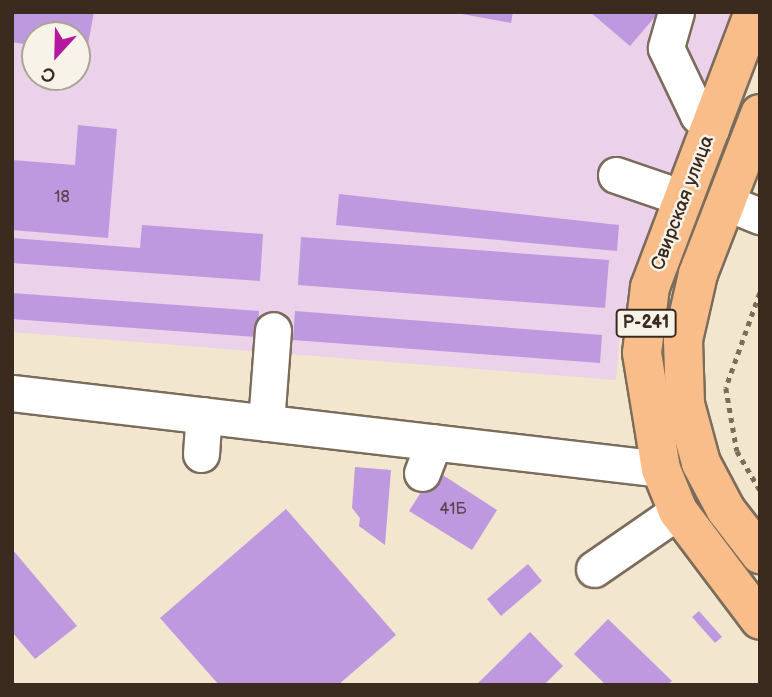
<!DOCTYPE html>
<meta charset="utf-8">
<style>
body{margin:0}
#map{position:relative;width:772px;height:697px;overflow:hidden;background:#f3e6ce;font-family:"Balsamiq Sans",sans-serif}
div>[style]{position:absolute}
.built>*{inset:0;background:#ecd1ea}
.building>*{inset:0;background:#be99e0}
.path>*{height:4.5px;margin-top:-2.25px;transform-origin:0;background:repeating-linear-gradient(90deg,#7b6c5c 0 5px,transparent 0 10px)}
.roads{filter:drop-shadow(2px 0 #7b6c5c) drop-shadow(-2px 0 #7b6c5c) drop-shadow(0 2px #7b6c5c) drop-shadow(0 -2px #7b6c5c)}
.minor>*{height:35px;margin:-17.5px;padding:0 17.5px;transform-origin:17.5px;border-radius:17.5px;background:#fff}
.highway>*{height:38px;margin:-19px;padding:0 19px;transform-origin:19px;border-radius:19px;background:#f8bd89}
span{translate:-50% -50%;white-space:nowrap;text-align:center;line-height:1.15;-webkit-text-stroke:5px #f7f3e8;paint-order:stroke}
.number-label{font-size:16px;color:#5c464e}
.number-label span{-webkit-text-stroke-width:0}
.shield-label span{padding:2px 5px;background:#f7f3e8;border:2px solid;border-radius:5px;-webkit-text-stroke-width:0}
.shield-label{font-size:18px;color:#3b2a1e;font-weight:700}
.street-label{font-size:19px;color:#3b2a1e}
.frame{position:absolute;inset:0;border:14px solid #3b2a1e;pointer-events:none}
.north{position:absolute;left:21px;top:21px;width:70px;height:70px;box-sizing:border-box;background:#f7f3e8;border:2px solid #aca397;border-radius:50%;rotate:202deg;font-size:19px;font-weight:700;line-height:28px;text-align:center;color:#3b2a1e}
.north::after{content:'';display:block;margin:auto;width:24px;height:32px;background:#b5179e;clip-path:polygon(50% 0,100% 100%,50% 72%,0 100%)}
</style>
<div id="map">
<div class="built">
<i style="clip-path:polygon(evenodd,12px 12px,732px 12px,650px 229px,620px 331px,616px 380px,12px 332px,12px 12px,35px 35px,77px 35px,77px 77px,35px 77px,35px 35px)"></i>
</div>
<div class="building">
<i style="clip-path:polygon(12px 12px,94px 12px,86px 55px,77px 53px,77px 35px,35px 35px,35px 46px,12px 42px)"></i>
<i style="clip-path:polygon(451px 12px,513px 12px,511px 23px)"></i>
<i style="clip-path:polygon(590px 12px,659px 12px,630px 46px)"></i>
<i style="clip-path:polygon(78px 125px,117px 129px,108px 238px,12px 230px,12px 160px,75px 165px)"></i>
<i style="clip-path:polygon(339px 194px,619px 225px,617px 251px,336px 225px)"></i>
<i style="clip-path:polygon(142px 225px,263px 234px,260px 281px,12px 263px,12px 238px,140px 248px)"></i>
<i style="clip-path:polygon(301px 237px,609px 260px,605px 308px,298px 285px)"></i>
<i style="clip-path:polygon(12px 293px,259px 311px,257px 337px,12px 319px)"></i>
<i style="clip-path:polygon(295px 311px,602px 335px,600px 363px,293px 340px)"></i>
<i style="clip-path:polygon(355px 467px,391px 470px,385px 545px,359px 526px,360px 518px,352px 508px)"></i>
<i style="clip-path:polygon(435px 470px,497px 510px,472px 550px,409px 511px)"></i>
<i style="clip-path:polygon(286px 509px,396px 635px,338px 685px,219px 685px,160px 618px)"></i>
<i style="clip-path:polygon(12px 549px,77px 626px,35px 659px,12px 632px)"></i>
<i style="clip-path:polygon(528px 564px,542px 581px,501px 616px,487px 599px)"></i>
<i style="clip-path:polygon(699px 611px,722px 637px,715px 643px,692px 617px)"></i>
<i style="clip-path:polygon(608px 619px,672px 681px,667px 685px,606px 685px,574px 654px)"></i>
<i style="clip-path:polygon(530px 632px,563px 666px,544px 685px,476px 685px)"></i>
</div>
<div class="path">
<i style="left:760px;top:293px;width:101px;rotate:109.7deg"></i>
<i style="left:726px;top:388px;width:64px;rotate:80.1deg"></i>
<i style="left:737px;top:451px;width:45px;rotate:59.5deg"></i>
</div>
<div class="roads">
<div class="minor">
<i style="left:676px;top:12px;width:37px;rotate:106deg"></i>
<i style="left:666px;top:48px;width:74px;rotate:64.5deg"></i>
<i style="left:698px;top:115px;width:19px;rotate:47deg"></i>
<i style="left:616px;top:175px;width:71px;rotate:18.9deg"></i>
<i style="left:725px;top:202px;width:38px;rotate:22deg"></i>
<i style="left:12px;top:393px;width:653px;rotate:6.68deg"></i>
<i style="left:266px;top:423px;width:93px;rotate:-85.7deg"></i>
<i style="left:201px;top:454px;width:39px;rotate:-86deg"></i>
<i style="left:422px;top:473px;width:33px;rotate:-69deg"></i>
<i style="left:594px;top:569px;width:102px;rotate:-34.6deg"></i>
</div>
<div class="highway">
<i style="left:754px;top:12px;width:294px;rotate:110.7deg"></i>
<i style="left:650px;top:287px;width:66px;rotate:96.9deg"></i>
<i style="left:642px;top:353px;width:118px;rotate:80.7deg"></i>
<i style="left:661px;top:469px;width:45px;rotate:68deg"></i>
<i style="left:678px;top:511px;width:136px;rotate:53deg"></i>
<i style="left:760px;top:114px;width:172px;rotate:111.2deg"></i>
<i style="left:698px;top:274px;width:68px;rotate:102.8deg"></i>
<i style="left:683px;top:340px;width:64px;rotate:88.2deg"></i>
<i style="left:685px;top:404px;width:61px;rotate:74.8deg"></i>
<i style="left:701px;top:463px;width:53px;rotate:62deg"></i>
<i style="left:726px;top:510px;width:56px;rotate:52.3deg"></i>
</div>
</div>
<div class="number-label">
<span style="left:62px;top:198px">18</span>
<span style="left:453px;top:510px">41Б</span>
</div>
<div class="shield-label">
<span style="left:646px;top:323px">Р-241</span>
</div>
<div class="street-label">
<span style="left:683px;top:203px;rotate:-69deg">Свирская улица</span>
</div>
<div class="frame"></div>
<div class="north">С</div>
</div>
